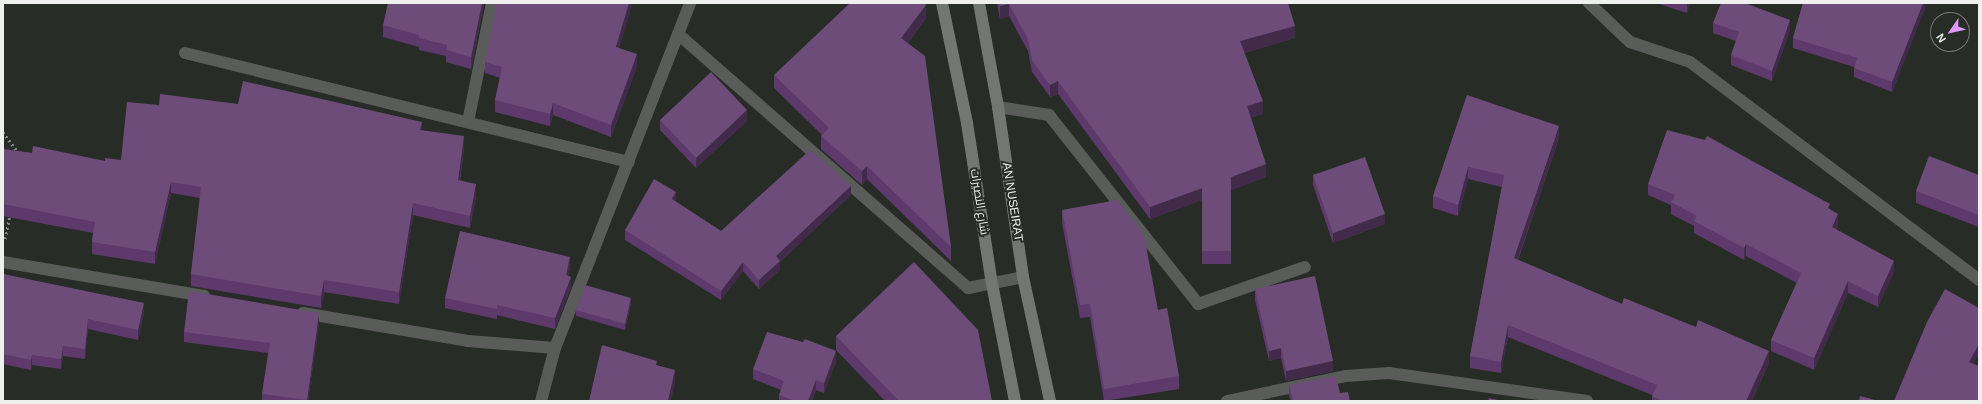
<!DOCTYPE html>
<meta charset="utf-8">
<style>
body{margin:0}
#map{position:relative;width:1982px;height:404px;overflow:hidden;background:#282c27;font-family:Arial,Cairo,sans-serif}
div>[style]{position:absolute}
.path>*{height:2.5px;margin-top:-1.25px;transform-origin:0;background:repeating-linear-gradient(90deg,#848884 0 2px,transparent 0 5px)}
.service>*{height:12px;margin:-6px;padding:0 6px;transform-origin:6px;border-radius:6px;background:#5a5c59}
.minor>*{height:12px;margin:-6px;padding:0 6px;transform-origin:6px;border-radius:6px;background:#5a5c59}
.secondary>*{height:12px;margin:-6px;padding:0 6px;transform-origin:6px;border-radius:6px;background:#737773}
.wall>*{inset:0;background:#5e396c}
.shaded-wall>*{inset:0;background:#422b4a}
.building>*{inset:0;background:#6d4c7a}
span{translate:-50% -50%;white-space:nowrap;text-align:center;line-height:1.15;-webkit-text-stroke:4px #282c27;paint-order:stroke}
.street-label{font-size:12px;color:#edf0ed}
.frame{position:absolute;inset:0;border:4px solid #edf0ed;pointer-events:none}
.north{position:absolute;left:1930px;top:12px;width:40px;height:40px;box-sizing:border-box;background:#282c27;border:1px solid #777a76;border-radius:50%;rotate:236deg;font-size:11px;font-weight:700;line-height:16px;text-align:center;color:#edf0ed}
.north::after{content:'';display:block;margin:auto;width:14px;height:18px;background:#db99f5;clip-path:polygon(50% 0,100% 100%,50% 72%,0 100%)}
</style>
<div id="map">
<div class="path">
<i style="left:3px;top:132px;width:25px;rotate:53deg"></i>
<i style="left:5px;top:239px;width:25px;rotate:-79deg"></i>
</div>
<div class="service">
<i style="left:998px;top:107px;width:52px;rotate:8.9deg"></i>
<i style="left:1049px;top:115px;width:241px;rotate:51.7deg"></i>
<i style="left:1198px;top:304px;width:113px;rotate:-19.1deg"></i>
</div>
<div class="minor">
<i style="left:1589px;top:3px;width:57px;rotate:43.6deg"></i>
<i style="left:1630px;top:42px;width:63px;rotate:18.4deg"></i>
<i style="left:1690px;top:62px;width:362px;rotate:37deg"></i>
<i style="left:678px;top:34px;width:386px;rotate:41.2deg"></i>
<i style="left:968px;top:288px;width:56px;rotate:-11.3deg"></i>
<i style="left:185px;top:53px;width:457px;rotate:13.8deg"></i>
<i style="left:468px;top:122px;width:121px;rotate:-78.6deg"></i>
<i style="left:3px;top:262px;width:204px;rotate:9.6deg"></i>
<i style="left:303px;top:313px;width:167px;rotate:9.6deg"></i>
<i style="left:468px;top:341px;width:87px;rotate:4.6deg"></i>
<i style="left:541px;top:401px;width:55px;rotate:-75.2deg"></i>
<i style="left:555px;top:348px;width:370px;rotate:-68.6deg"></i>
<i style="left:1227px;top:401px;width:122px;rotate:-11.9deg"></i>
<i style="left:1346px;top:376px;width:43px;rotate:-4deg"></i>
<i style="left:1389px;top:373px;width:200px;rotate:8deg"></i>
</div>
<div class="secondary">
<i style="left:942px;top:3px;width:123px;rotate:78.2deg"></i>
<i style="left:967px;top:123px;width:163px;rotate:81.2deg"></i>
<i style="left:992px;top:284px;width:119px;rotate:78.9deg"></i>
<i style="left:979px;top:3px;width:106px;rotate:79.6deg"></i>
<i style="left:998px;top:107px;width:172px;rotate:81.6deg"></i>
<i style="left:1023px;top:277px;width:127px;rotate:77.7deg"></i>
</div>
<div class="wall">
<i style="clip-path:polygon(484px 3px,471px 69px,446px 62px,446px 56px,419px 50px,419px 47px,383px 37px,383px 25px)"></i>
<i style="clip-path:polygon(997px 3px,1288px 3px,1295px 38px,1244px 53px,1263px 114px,1251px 117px,1266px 177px,1231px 190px,1231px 264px,1202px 264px,1202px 200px,1150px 219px,1058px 94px,1050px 97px,1032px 72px,1028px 51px,1009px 16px,1000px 19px)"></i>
<i style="clip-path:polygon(1656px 3px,1690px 3px,1687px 13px)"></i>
<i style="clip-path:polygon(1803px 3px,1927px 3px,1892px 92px,1854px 77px,1854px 67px,1793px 48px,1793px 38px)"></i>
<i style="clip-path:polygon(926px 18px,908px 43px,951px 247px,951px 261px,867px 179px,862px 185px,821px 149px,821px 136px,822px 135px,774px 88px,774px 75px)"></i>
<i style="clip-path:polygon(1713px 23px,1790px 30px,1772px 81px,1731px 65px,1731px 55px,1736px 41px,1713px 33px)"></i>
<i style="clip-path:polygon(619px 48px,637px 66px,611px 137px,553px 115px,550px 126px,495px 112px,495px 100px,500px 78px,485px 73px,485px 62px)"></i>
<i style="clip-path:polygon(1467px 95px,1559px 138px,1518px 260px,1622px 304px,1769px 363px,1752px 401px,1652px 401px,1652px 395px,1508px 337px,1501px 373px,1470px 368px,1470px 356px,1502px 187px,1468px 179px,1458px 216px,1433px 208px,1433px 196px)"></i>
<i style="clip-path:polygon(159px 105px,422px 130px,464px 148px,460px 181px,476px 196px,470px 228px,413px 215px,399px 304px,324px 292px,321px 308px,191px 286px,191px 274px,200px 198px,171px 193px,155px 264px,92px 254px,92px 242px,93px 233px,3px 216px,3px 149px,32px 153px,105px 161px,121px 160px)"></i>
<i style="clip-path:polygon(660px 120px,747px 121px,696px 168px,660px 130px)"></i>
<i style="clip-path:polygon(1313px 175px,1385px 224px,1333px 243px,1313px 185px)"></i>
<i style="clip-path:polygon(1979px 175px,1979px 227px,1916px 203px,1916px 191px)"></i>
<i style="clip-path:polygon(1648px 184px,1830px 209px,1838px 226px,1836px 230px,1894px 272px,1878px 307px,1848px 293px,1814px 370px,1771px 351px,1771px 340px,1797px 283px,1746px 256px,1744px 260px,1694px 233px,1694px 226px,1671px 214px,1671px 205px,1648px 195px)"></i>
<i style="clip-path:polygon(851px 195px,780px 262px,780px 270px,759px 289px,743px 271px,721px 300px,625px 240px,625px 230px,676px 202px,721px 231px)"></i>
<i style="clip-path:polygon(1062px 210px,1158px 310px,1179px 376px,1179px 389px,1104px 401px,1090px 317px,1080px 318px,1062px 223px)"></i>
<i style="clip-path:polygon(570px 267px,568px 276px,571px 287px,555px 329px,497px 315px,497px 319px,445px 308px,445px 298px)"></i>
<i style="clip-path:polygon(3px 274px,144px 313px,138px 340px,88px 329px,85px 359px,63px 356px,61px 369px,32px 365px,31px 370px,3px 364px)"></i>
<i style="clip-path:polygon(1255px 289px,1333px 371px,1286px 381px,1281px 358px,1269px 361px,1255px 300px)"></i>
<i style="clip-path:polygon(631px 304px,625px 330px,576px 316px,576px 310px)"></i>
<i style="clip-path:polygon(319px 323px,308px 401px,262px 401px,262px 394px,268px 353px,184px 342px,184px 332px)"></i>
<i style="clip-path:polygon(836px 336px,992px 401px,885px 401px,836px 350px)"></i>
<i style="clip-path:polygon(836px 361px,824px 393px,816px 390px,812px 401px,779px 401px,779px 395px,781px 390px,753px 379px,753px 369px)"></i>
<i style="clip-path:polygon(1289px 385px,1340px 393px,1350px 401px,1291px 401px,1289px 396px)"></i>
</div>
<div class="shaded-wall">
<i style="clip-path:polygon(482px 3px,484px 3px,471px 69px,471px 57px)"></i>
<i style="clip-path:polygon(629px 3px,633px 3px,616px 59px,616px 47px)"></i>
<i style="clip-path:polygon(1687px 3px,1690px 3px,1687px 13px)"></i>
<i style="clip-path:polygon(1923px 3px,1927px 3px,1892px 92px,1892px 82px)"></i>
<i style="clip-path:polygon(1009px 4px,1009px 16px,1000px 19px,1000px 6px)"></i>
<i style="clip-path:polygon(926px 5px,926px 18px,901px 52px,901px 38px)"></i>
<i style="clip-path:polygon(1790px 20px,1790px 30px,1772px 81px,1772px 71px)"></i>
<i style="clip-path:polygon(1295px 26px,1295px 38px,1240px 54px,1240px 41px)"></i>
<i style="clip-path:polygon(637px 54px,637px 66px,611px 137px,611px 125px)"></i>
<i style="clip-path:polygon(1058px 81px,1058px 94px,1050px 97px,1050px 85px)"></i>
<i style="clip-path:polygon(1263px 101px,1263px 114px,1247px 119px,1247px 106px)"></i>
<i style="clip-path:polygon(553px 103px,553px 115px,550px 126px,550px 114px)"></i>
<i style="clip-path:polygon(747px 110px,747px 121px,696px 168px,696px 158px)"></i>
<i style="clip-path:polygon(422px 122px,422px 134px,420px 130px)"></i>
<i style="clip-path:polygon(1559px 126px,1559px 138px,1514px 270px,1514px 258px)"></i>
<i style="clip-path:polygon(464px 136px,464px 148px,458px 192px,458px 180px)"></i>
<i style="clip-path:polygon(1266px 164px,1266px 177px,1231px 190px,1231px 177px)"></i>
<i style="clip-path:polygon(867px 166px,867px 179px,862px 185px,862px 171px)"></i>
<i style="clip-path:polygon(1468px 167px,1468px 179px,1458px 216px,1458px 205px)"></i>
<i style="clip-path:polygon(171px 182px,171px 193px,155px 264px,155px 252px)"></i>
<i style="clip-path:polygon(476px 184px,476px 196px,470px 228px,470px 216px)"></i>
<i style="clip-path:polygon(851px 186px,851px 195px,780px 262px,780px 270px,759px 289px,759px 280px,776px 256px)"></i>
<i style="clip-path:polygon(1202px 188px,1202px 200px,1150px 219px,1150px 207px)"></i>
<i style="clip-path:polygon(676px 192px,676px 202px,672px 209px,672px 199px)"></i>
<i style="clip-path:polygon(413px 203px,413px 215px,399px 304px,399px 292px)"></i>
<i style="clip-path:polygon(1385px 214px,1385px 224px,1333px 243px,1333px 233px)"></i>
<i style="clip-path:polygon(1838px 214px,1838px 226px,1832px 239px,1832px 227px)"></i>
<i style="clip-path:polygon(1746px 244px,1746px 256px,1744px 260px,1744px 248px)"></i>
<i style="clip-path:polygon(570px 257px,570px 267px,566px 286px,566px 275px)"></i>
<i style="clip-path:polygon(1894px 261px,1894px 272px,1878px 307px,1878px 296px)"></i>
<i style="clip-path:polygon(743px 262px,743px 271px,721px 300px,721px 291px)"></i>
<i style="clip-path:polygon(571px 277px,571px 287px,555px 329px,555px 318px)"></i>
<i style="clip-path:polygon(324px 280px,324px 292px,321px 308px,321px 296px)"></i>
<i style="clip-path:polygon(1848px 281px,1848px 293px,1814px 370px,1814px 358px)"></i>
<i style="clip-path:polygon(631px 298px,631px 304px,625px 330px,625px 324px)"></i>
<i style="clip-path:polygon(144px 303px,144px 313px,138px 340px,138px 330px)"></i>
<i style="clip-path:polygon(319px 313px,319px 323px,308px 401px,307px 401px)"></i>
<i style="clip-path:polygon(88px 319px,88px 329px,85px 359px,85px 349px)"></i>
<i style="clip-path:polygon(1508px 325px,1508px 337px,1501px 373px,1501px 362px)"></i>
<i style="clip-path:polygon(1979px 344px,1979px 354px,1969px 372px,1969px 362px)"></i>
<i style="clip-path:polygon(63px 346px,63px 356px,61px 369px,61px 359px)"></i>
<i style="clip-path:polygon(1281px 348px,1281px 358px,1269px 361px,1269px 351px)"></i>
<i style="clip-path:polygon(836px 351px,836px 361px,824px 393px,824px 383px)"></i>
<i style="clip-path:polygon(1769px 351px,1769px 363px,1752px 401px,1746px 401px)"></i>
<i style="clip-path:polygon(32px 355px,32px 365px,31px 370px,31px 360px)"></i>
<i style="clip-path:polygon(1333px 361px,1333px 371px,1286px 381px,1286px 371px)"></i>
<i style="clip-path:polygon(675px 370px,675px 383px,671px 401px,668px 401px)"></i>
<i style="clip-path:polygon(816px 380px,816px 390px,812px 401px,808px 401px)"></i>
</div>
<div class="building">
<i style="clip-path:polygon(388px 3px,482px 3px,471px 57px,446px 50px,447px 45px,419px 38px,419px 35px,383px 25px)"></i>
<i style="clip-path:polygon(497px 3px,629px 3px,616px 47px,637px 54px,611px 125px,553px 103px,550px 114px,495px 100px,502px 67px,485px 62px)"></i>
<i style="clip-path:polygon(850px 3px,925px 3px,926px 5px,901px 38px,925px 56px,951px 247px,867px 166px,862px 171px,821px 136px,829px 128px,774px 75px)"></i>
<i style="clip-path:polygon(999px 3px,1288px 3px,1295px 26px,1240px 41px,1263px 101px,1247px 106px,1266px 164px,1231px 177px,1231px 251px,1202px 251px,1202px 188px,1150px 207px,1058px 81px,1050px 85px,1032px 60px,1028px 39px,1009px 4px,1000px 6px)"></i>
<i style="clip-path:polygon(1721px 3px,1745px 3px,1790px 20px,1772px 71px,1731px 55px,1739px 32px,1713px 23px)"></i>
<i style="clip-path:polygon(1803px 3px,1923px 3px,1892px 82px,1854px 68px,1857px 58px,1793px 38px)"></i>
<i style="clip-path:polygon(711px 72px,747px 110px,696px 158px,660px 120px)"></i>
<i style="clip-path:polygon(243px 81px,422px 122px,420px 130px,464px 136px,458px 180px,476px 184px,470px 216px,413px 203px,399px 292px,324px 280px,321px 296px,191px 274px,201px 187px,171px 182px,155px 252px,92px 242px,95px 222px,3px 204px,3px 149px,32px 153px,33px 146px,105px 161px,105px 158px,121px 160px,127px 102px,159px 105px,160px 94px,238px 104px)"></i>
<i style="clip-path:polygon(1467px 95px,1559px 126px,1514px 258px,1622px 304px,1624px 298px,1696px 327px,1698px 320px,1769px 351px,1746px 401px,1663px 401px,1652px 396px,1657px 385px,1508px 325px,1501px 362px,1470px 356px,1504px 175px,1468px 167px,1458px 205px,1433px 196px)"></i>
<i style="clip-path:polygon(1667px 130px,1705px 140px,1707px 136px,1830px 204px,1828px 208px,1838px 214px,1832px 227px,1894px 261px,1878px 296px,1848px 281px,1814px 358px,1771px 340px,1801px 273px,1746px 244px,1744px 248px,1694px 221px,1697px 216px,1671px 202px,1675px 195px,1648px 184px)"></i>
<i style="clip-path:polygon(810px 150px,851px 186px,776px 256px,780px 261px,759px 280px,743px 262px,721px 291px,625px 230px,654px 179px,676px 192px,672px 199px,721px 231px)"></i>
<i style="clip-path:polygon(1929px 156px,1979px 175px,1979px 215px,1916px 191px)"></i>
<i style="clip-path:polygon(1365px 157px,1385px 214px,1333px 233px,1313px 175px)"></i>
<i style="clip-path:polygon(1117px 200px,1144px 235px,1158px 310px,1167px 308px,1179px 376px,1104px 389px,1090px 304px,1080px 305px,1062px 210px)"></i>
<i style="clip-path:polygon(460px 231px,570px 257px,566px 275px,571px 277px,555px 318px,497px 305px,497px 309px,445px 298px)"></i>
<i style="clip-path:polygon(914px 262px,978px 330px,992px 401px,899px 401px,836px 336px)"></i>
<i style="clip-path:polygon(3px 274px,144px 303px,138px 330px,88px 319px,85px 349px,63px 346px,61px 359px,32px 355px,31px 360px,3px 354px)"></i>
<i style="clip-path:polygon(1315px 276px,1333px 361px,1286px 371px,1281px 348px,1269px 351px,1255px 289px)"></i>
<i style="clip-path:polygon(585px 285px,631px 298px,625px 324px,576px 310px)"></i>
<i style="clip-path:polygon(1945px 289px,1979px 308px,1979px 344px,1969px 362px,1979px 366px,1979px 401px,1894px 401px,1927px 322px)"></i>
<i style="clip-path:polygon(189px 291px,319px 313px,307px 400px,262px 394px,270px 343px,184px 332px)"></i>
<i style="clip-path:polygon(767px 332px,803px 342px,805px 339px,836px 351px,824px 383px,816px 380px,808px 401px,795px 401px,779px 395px,784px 381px,753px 369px)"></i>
<i style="clip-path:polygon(602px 345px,657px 361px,656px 365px,675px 370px,668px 401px,589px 401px)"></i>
<i style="clip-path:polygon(1336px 376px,1340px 393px,1348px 392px,1350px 401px,1293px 401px,1289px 385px)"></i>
<i style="clip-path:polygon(1860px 396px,1879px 401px,1859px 401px)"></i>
<i style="clip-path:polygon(1489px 398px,1502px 401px,1488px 401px)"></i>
</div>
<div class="street-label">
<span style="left:979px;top:202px;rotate:81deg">شارع النصيرات</span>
<span style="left:1012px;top:202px;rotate:81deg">AN NUSEIRAT</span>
</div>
<div class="frame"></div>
<div class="north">N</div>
</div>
